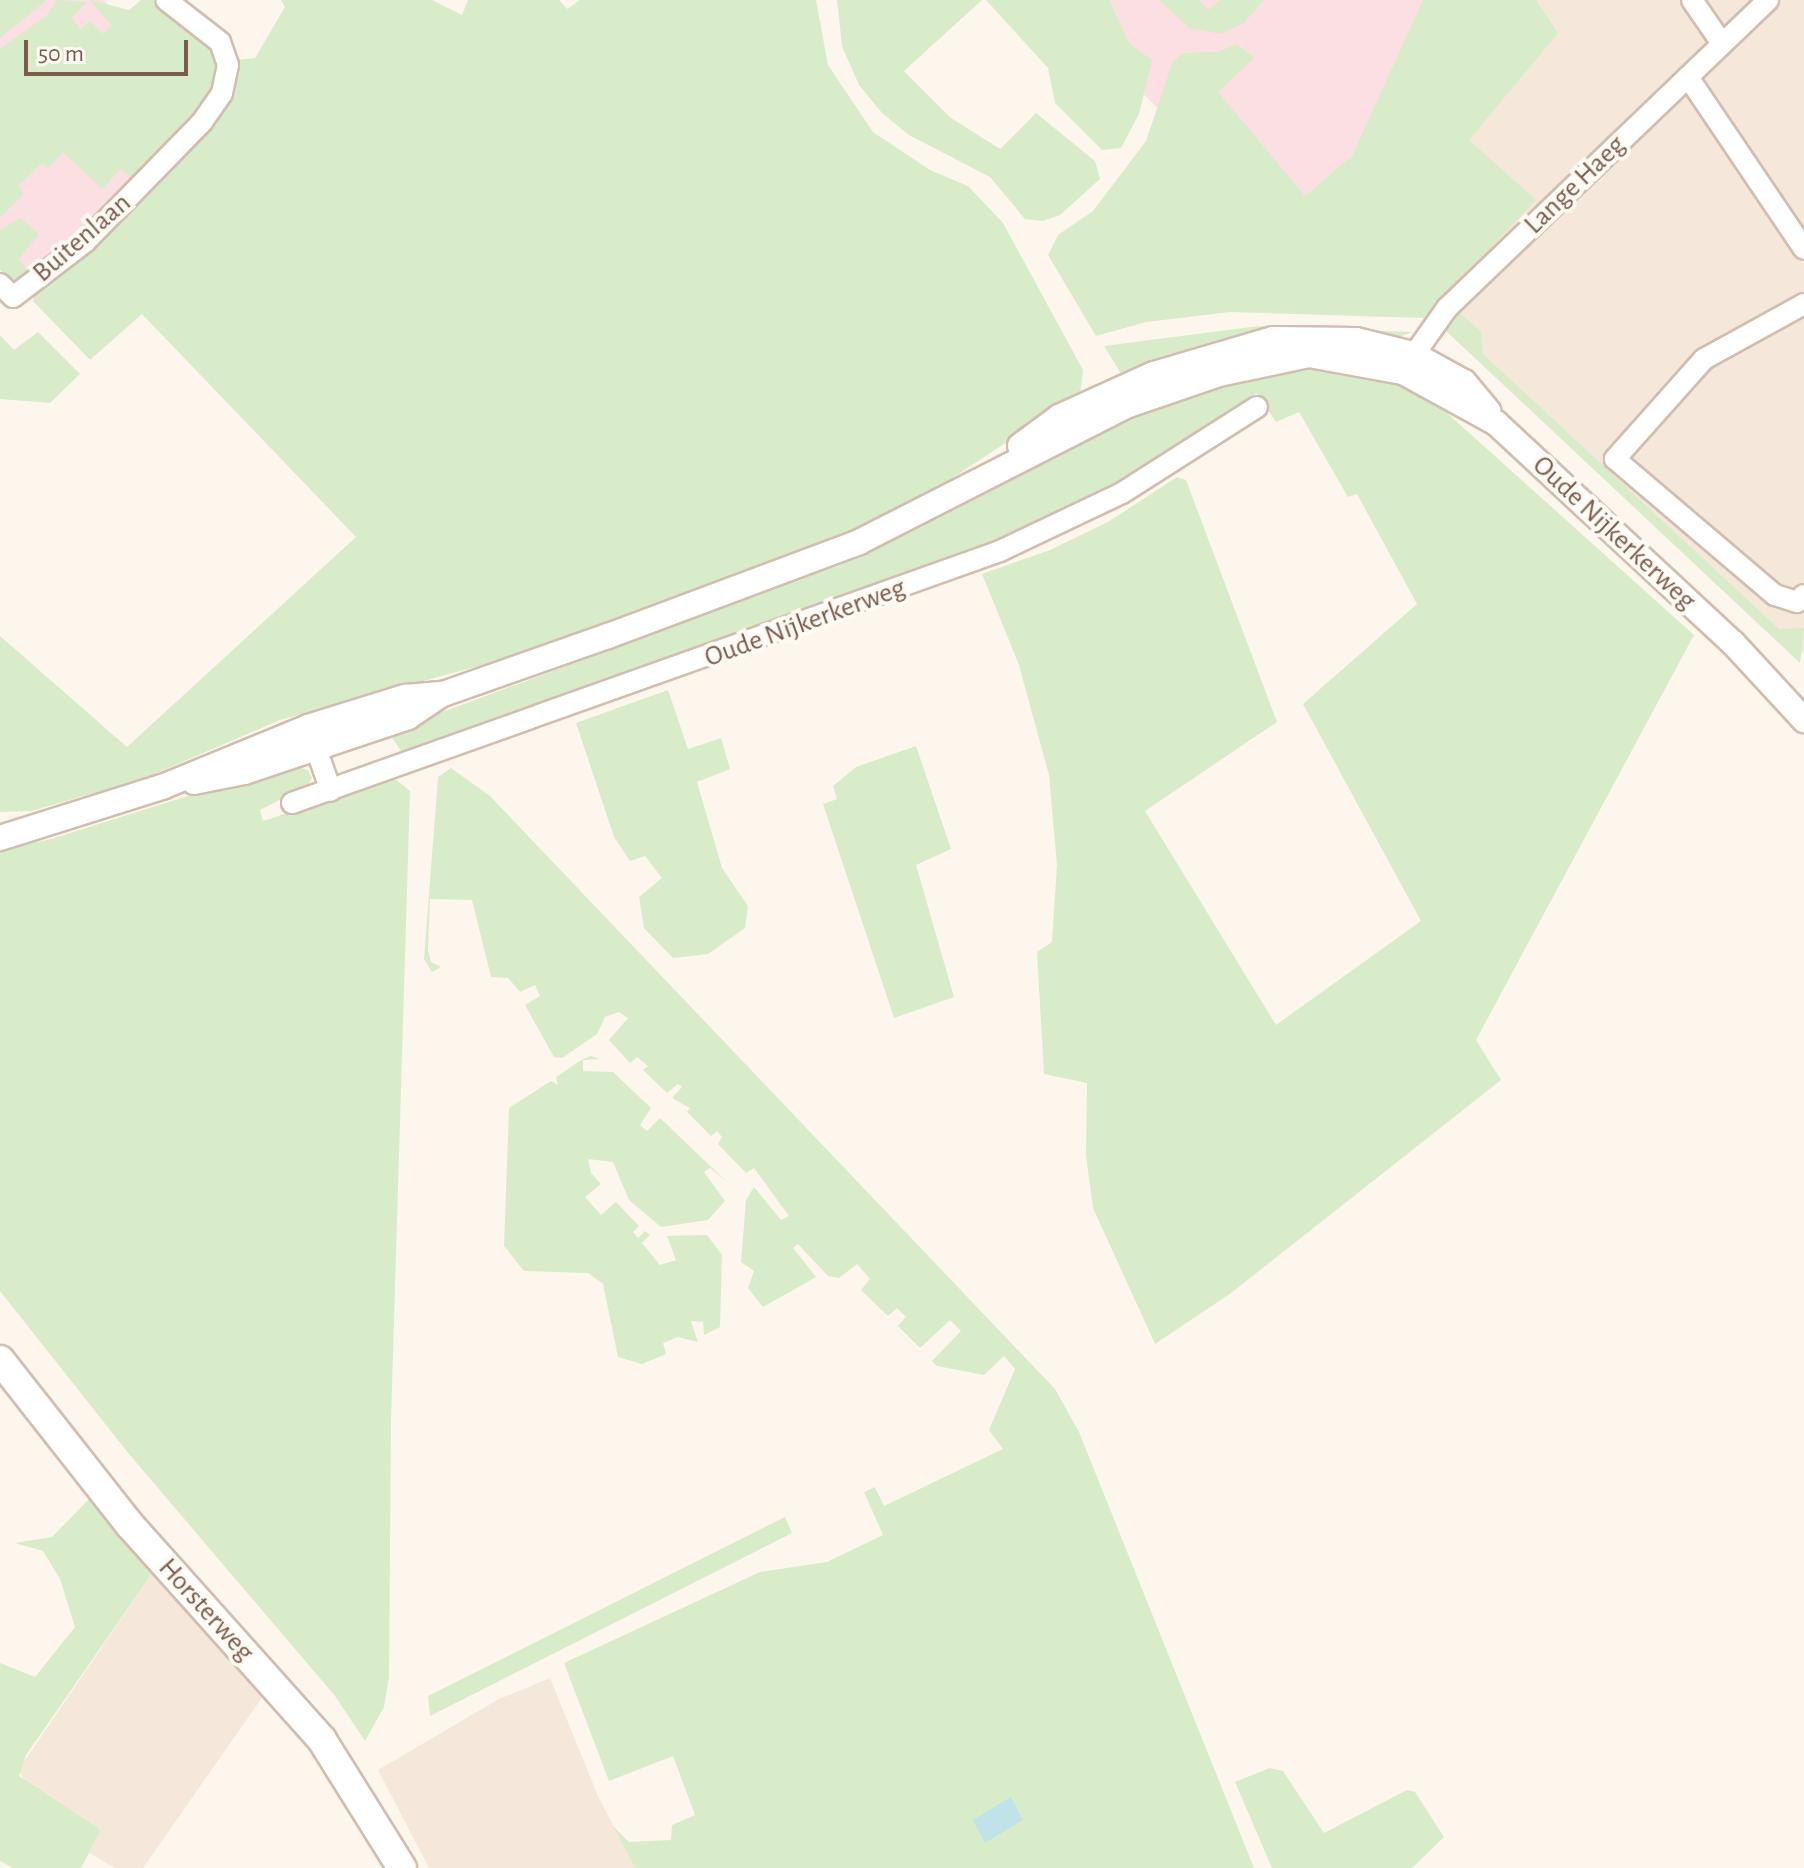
<!DOCTYPE html>
<style>
body{margin:0}
#map{position:relative;width:1804px;height:1868px;overflow:hidden;background:#fdf6ec;font-family:"Alegreya Sans",sans-serif}
div>[style]{position:absolute}
.residential>*{inset:0;background:#f5e8da}
.medical>*{inset:0;background:#fbdfe3}
.green>*{inset:0;background:#d8ecc9}
.water>*{inset:0;background:#bfe3e8}
.roads{filter:drop-shadow(2px 0 #d1beb0) drop-shadow(-2px 0 #d1beb0) drop-shadow(0 2px #d1beb0) drop-shadow(0 -2px #d1beb0)}
.minor>*{height:20px;margin:-10px;padding:0 10px;transform-origin:10px;border-radius:10px;background:#fff}
.tertiary>*{height:24px;margin:-12px;padding:0 12px;transform-origin:12px;border-radius:12px;background:#fff}
.secondary>*{height:28px;margin:-14px;padding:0 14px;transform-origin:14px;border-radius:14px;background:#fff}
span{translate:-50% -50%;white-space:nowrap;text-align:center;line-height:1.15;-webkit-text-stroke:8px #fffaf3;paint-order:stroke}
.street-label{font-size:28px;color:#7a5c4d}
.scale{position:absolute;left:24px;top:40px;width:164px;height:36px;box-sizing:border-box;border:4px solid #7a5c4d;border-top:0;padding-left:10px;font-size:24px;line-height:28px;white-space:nowrap;color:#7a5c4d;-webkit-text-stroke:6px #fffaf3;paint-order:stroke}
</style>
<div id="map">
<div class="residential">
<i style="clip-path:polygon(1472px 0,1804px 0,1804px 654px,1424px 303px)"></i>
<i style="clip-path:polygon(153px 1572px,268px 1689px,143px 1868px,115px 1868px,89px 1853px,101px 1830px,24px 1782px,19px 1769px)"></i>
<i style="clip-path:polygon(550px 1678px,598px 1796px,635px 1868px,429px 1868px,378px 1770px,497px 1700px)"></i>
</div>
<div class="medical">
<i style="clip-path:polygon(0 0,104px 0,236px 149px,52px 315px,0 266px)"></i>
<i style="clip-path:polygon(1046px 0,1468px 0,1452px 95px,1289px 235px)"></i>
</div>
<div class="green">
<i style="clip-path:polygon(0 0,47px 0,0 38px)"></i>
<i style="clip-path:polygon(57px 0,87px 2px,71px 18px,81px 29px,90px 21px,103px 34px,112px 26px,90px 0,129px 10px,141px 0,153px 0,207px 37px,221px 63px,217px 89px,157px 160px,149px 161px,133px 178px,121px 169px,102px 189px,63px 152px,48px 168px,42px 163px,18px 186px,24px 194px,0 218px,0 49px,47px 15px)"></i>
<i style="clip-path:polygon(281px 0,432px 0,462px 15px,468px 0,559px 0,567px 9px,580px 0,816px 0,828px 65px,873px 132px,930px 170px,968px 186px,1003px 223px,1083px 370px,1080px 394px,919px 500px,802px 552px,508px 658px,280px 720px,143px 779px,31px 811px,0 812px,0 636px,127px 747px,356px 537px,142px 314px,90px 360px,33px 301px,34px 292px,206px 126px,237px 60px,255px 58px,285px 7px)"></i>
<i style="clip-path:polygon(837px 0,982px 0,904px 71px,951px 118px,1000px 149px,1036px 113px,1095px 161px,1100px 179px,1060px 215px,1043px 221px,1025px 219px,990px 177px,909px 135px,882px 113px,859px 85px,842px 46px)"></i>
<i style="clip-path:polygon(986px 0,1109px 0,1129px 43px,1152px 60px,1139px 114px,1121px 148px,1102px 150px,1055px 103px,1048px 68px)"></i>
<i style="clip-path:polygon(1159px 0,1199px 0,1208px 10px,1220px 0,1264px 0,1244px 23px,1221px 34px,1189px 28px)"></i>
<i style="clip-path:polygon(1423px 0,1536px 0,1558px 33px,1469px 140px,1536px 200px,1444px 297px,1424px 318px,1231px 312px,1146px 322px,1096px 336px,1048px 255px,1058px 235px,1093px 211px,1146px 141px,1173px 61px,1184px 53px,1218px 52px,1237px 44px,1254px 58px,1218px 92px,1305px 196px,1352px 156px)"></i>
<i style="clip-path:polygon(20px 218px,39px 234px,19px 259px,29px 274px,11px 281px,0 270px,0 230px)"></i>
<i style="clip-path:polygon(1458px 312px,1481px 331px,1483px 354px,1779px 629px,1804px 628px,1800px 663px,1445px 330px)"></i>
<i style="clip-path:polygon(1259px 326px,1413px 332px,1392px 339px,1123px 377px,1104px 346px)"></i>
<i style="clip-path:polygon(38px 332px,80px 374px,50px 403px,0 399px,0 335px,14px 350px)"></i>
<i style="clip-path:polygon(1317px 365px,1397px 380px,1437px 404px,1694px 635px,1476px 1040px,1501px 1080px,1231px 1293px,1155px 1344px,1093px 1208px,1086px 1156px,1087px 1083px,1044px 1074px,1037px 952px,1052px 942px,1057px 865px,1049px 775px,1019px 665px,982px 574px,1050px 550px,1108px 522px,1177px 477px,1186px 480px,1277px 722px,1145px 811px,1276px 1025px,1421px 921px,1303px 704px,1417px 604px,1357px 494px,1348px 497px,1299px 412px,1276px 422px,1257px 393px,1147px 465px,1004px 542px,404px 755px,388px 732px,859px 558px,1091px 431px,1237px 376px)"></i>
<i style="clip-path:polygon(668px 690px,688px 749px,721px 738px,730px 769px,697px 782px,722px 868px,748px 906px,745px 928px,708px 954px,673px 958px,644px 928px,639px 897px,662px 878px,645px 856px,630px 861px,614px 837px,576px 723px)"></i>
<i style="clip-path:polygon(916px 746px,951px 849px,916px 865px,954px 997px,894px 1018px,823px 804px,837px 799px,833px 786px,856px 767px)"></i>
<i style="clip-path:polygon(289px 764px,308px 770px,312px 778px,307px 786px,260px 810px,263px 821px,394px 778px,410px 791px,391px 1420px,389px 1677px,384px 1707px,365px 1741px,335px 1696px,129px 1454px,0 1291px,0 850px,51px 839px)"></i>
<i style="clip-path:polygon(451px 768px,490px 796px,1055px 1389px,1079px 1432px,1254px 1868px,635px 1868px,613px 1826px,629px 1842px,671px 1840px,672px 1825px,695px 1815px,673px 1756px,609px 1781px,564px 1663px,760px 1572px,827px 1562px,883px 1535px,864px 1492px,875px 1487px,884px 1506px,1003px 1449px,989px 1430px,1015px 1369px,1004px 1356px,984px 1375px,937px 1366px,932px 1361px,961px 1331px,950px 1320px,920px 1348px,898px 1326px,906px 1317px,897px 1308px,888px 1316px,861px 1290px,870px 1279px,857px 1264px,839px 1278px,828px 1276px,798px 1244px,793px 1248px,816px 1277px,763px 1307px,748px 1288px,754px 1271px,741px 1262px,746px 1200px,754px 1187px,781px 1220px,789px 1216px,754px 1168px,746px 1173px,718px 1144px,722px 1137px,717px 1131px,711px 1136px,687px 1112px,690px 1108px,672px 1098px,682px 1087px,678px 1084px,667px 1093px,643px 1070px,648px 1066px,637px 1057px,630px 1063px,609px 1040px,628px 1018px,619px 1012px,605px 1017px,597px 1034px,562px 1058px,554px 1057px,525px 1005px,540px 996px,535px 985px,520px 992px,508px 978px,491px 977px,472px 900px,430px 899px,428px 950px,431px 962px,441px 967px,432px 972px,424px 959px,438px 777px)"></i>
<i style="clip-path:polygon(591px 1056px,600px 1059px,583px 1060px,583px 1071px,613px 1072px,651px 1108px,640px 1125px,647px 1131px,660px 1118px,727px 1182px,710px 1168px,704px 1172px,725px 1201px,708px 1220px,661px 1227px,629px 1200px,613px 1162px,588px 1159px,591px 1173px,601px 1184px,585px 1197px,601px 1215px,616px 1202px,639px 1226px,633px 1232px,638px 1238px,645px 1231px,650px 1235px,642px 1243px,660px 1265px,676px 1260px,667px 1236px,707px 1235px,722px 1255px,720px 1327px,704px 1335px,703px 1322px,691px 1321px,698px 1342px,678px 1337px,663px 1343px,666px 1354px,642px 1364px,618px 1357px,603px 1284px,588px 1273px,524px 1271px,504px 1246px,509px 1108px,551px 1081px,558px 1085px,556px 1077px,583px 1059px)"></i>
<i style="clip-path:polygon(91px 1497px,153px 1572px,26px 1755px,19px 1776px,101px 1830px,81px 1868px,13px 1868px,0 1861px,0 1663px,35px 1677px,75px 1627px,60px 1579px,43px 1551px,15px 1543px,52px 1537px)"></i>
<i style="clip-path:polygon(785px 1517px,792px 1533px,430px 1716px,428px 1696px)"></i>
<i style="clip-path:polygon(1270px 1768px,1283px 1771px,1324px 1833px,1407px 1790px,1415px 1792px,1444px 1837px,1412px 1868px,1272px 1868px,1235px 1782px)"></i>
</div>
<div class="water">
<i style="clip-path:polygon(1011px 1797px,1023px 1820px,985px 1843px,973px 1820px)"></i>
</div>
<div class="roads">
<div class="minor">
<i style="left:1692px;top:0;width:51px;rotate:55.4deg"></i>
<i style="left:1688px;top:77px;width:207px;rotate:56deg"></i>
<i style="left:0;top:284px;width:18px;rotate:45deg"></i>
<i style="left:13px;top:297px;width:91px;rotate:-37.4deg"></i>
<i style="left:85px;top:242px;width:168px;rotate:-45.7deg"></i>
<i style="left:202px;top:122px;width:35px;rotate:-55deg"></i>
<i style="left:222px;top:93px;width:29px;rotate:-78deg"></i>
<i style="left:228px;top:65px;width:24px;rotate:-109deg"></i>
<i style="left:220px;top:42px;width:68px;rotate:-142.1deg"></i>
<i style="left:1804px;top:304px;width:114px;rotate:151.2deg"></i>
<i style="left:1704px;top:359px;width:134px;rotate:131.7deg"></i>
<i style="left:1615px;top:459px;width:210px;rotate:40.4deg"></i>
<i style="left:1775px;top:595px;width:23px;rotate:18deg"></i>
<i style="left:1797px;top:602px;width:10px;rotate:-45deg"></i>
<i style="left:1406px;top:366px;width:71px;rotate:-54.7deg"></i>
<i style="left:1447px;top:308px;width:445px;rotate:-43.8deg"></i>
<i style="left:311px;top:734px;width:60px;rotate:70.7deg"></i>
<i style="left:292px;top:803px;width:752px;rotate:-19.59deg"></i>
<i style="left:1000px;top:551px;width:135px;rotate:-25.4deg"></i>
<i style="left:1122px;top:493px;width:160px;rotate:-32.5deg"></i>
</div>
<div class="tertiary">
<i style="left:1020px;top:446px;width:49px;rotate:-36.6deg"></i>
<i style="left:1059px;top:417px;width:104px;rotate:-24.4deg"></i>
<i style="left:1154px;top:374px;width:124px;rotate:-16.4deg"></i>
<i style="left:1273px;top:339px;width:83px;rotate:0.7deg"></i>
<i style="left:1356px;top:340px;width:59px;rotate:13.8deg"></i>
<i style="left:1413px;top:354px;width:58px;rotate:28.8deg"></i>
<i style="left:1464px;top:382px;width:38px;rotate:50deg"></i>
<i style="left:194px;top:782px;width:51px;rotate:-11.3deg"></i>
<i style="left:244px;top:772px;width:173px;rotate:-18.5deg"></i>
<i style="left:408px;top:717px;width:40px;rotate:-34deg"></i>
<i style="left:0;top:838px;width:170px;rotate:-17.5deg"></i>
<i style="left:162px;top:787px;width:158px;rotate:-22.3deg"></i>
<i style="left:308px;top:727px;width:102px;rotate:-17.2deg"></i>
<i style="left:405px;top:697px;width:38px;rotate:-5deg"></i>
<i style="left:443px;top:694px;width:175px;rotate:-19.4deg"></i>
<i style="left:608px;top:636px;width:268px;rotate:-20.5deg"></i>
<i style="left:859px;top:542px;width:300px;rotate:-27deg"></i>
<i style="left:1126px;top:406px;width:98px;rotate:-19deg"></i>
<i style="left:1219px;top:374px;width:92px;rotate:-11.9deg"></i>
<i style="left:1309px;top:355px;width:96px;rotate:10.3deg"></i>
<i style="left:1403px;top:372px;width:106px;rotate:28.7deg"></i>
<i style="left:1496px;top:423px;width:323px;rotate:42.9deg"></i>
<i style="left:1733px;top:643px;width:105px;rotate:47.3deg"></i>
</div>
<div class="secondary">
<i style="left:0;top:1360px;width:210px;rotate:51.8deg"></i>
<i style="left:130px;top:1525px;width:288px;rotate:48.2deg"></i>
<i style="left:322px;top:1740px;width:151px;rotate:58deg"></i>
</div>
</div>
<div class="street-label">
<span style="left:1575px;top:185px;rotate:-44deg">Lange Haeg</span>
<span style="left:82px;top:238px;rotate:-41deg">Buitenlaan</span>
<span style="left:1614px;top:533px;rotate:43deg">Oude Nijkerkerweg</span>
<span style="left:805px;top:623px;rotate:-20deg">Oude Nijkerkerweg</span>
<span style="left:206px;top:1610px;rotate:48deg">Horsterweg</span>
</div>
<div class="scale">50 m</div>
</div>
